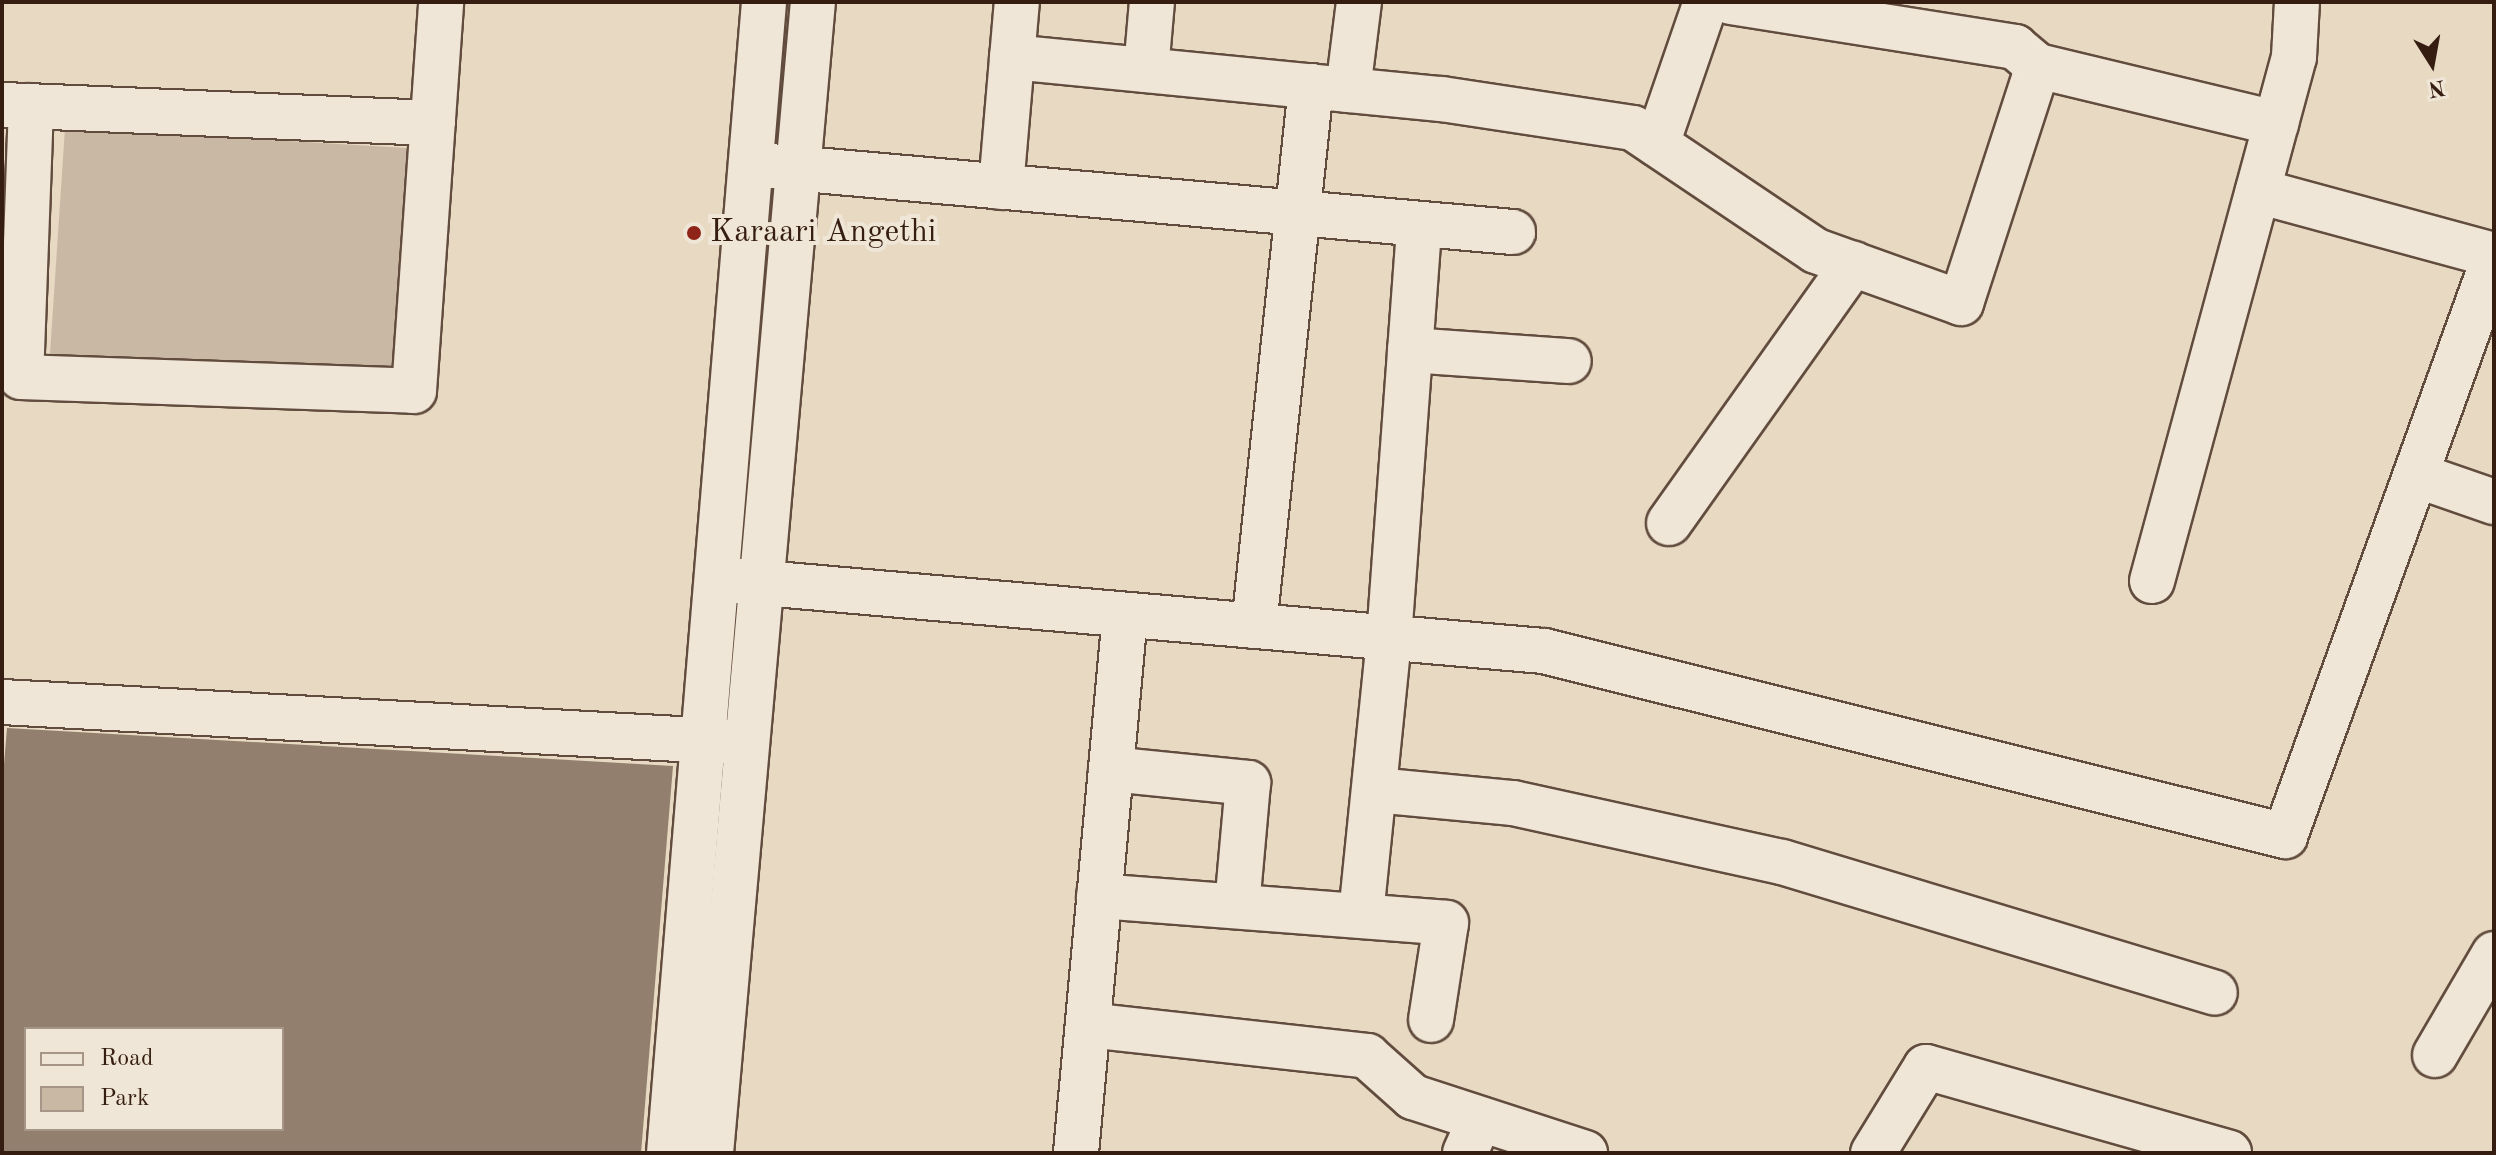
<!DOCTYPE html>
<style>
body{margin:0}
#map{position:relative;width:2496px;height:1155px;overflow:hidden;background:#e7d9c2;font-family:"Old Standard TT",serif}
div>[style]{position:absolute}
.green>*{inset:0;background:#c9b9a4}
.building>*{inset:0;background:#927f6e}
.roads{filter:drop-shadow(2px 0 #624c3e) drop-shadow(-2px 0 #624c3e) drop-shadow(0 2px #624c3e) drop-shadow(0 -2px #624c3e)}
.minor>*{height:44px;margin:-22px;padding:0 22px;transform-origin:22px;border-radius:22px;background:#efe6d7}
.dots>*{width:22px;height:22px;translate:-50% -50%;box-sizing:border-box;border:4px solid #efe6d7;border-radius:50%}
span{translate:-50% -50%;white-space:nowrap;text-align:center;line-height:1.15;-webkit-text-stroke:8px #efe6d7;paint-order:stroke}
.poi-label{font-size:32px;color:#361d12}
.left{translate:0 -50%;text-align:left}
.frame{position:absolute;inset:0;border:4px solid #361d12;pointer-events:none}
.legend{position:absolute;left:24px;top:1027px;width:260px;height:104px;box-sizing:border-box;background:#efe6d7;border:2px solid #a59688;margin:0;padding:10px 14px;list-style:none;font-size:24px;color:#361d12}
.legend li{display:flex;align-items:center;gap:16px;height:40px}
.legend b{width:40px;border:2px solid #a59688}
.north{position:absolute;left:2392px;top:24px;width:80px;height:80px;-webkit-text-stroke:6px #efe6d7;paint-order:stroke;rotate:169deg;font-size:22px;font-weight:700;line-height:32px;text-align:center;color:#361d12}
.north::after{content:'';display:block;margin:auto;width:28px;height:36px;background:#361d12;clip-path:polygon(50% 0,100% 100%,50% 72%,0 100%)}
</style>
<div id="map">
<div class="green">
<i style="clip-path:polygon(65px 128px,407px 148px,393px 374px,50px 354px)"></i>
</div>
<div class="building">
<i style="clip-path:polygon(evenodd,7px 728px,673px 766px,641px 1153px,2px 1153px,2px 789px,7px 728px,26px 1029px,282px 1029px,282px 1129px,26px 1129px,26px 1029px)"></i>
</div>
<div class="roads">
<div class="minor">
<i style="left:1731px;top:2px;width:288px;rotate:9deg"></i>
<i style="left:2015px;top:47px;width:30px;rotate:40deg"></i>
<i style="left:1012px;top:57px;width:432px;rotate:5.6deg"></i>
<i style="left:1442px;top:99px;width:193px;rotate:8.6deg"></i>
<i style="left:1633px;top:128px;width:220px;rotate:33.9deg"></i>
<i style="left:1816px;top:251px;width:154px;rotate:19.7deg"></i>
<i style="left:1961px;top:303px;width:249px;rotate:-72deg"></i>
<i style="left:2038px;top:66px;width:245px;rotate:13.5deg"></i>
<i style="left:1146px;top:70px;width:68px;rotate:-85deg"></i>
<i style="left:1348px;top:90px;width:89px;rotate:-82.9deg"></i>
<i style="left:3px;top:105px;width:430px;rotate:2.4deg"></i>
<i style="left:31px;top:106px;width:271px;rotate:92.1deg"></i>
<i style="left:21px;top:377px;width:393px;rotate:2deg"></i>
<i style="left:414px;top:391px;width:390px;rotate:-86deg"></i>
<i style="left:1657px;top:144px;width:150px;rotate:-71deg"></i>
<i style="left:770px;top:166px;width:746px;rotate:5.08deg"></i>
<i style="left:1001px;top:187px;width:186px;rotate:-85.1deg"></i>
<i style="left:2258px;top:191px;width:245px;rotate:15.2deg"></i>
<i style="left:1410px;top:350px;width:159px;rotate:4deg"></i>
<i style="left:2416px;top:475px;width:83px;rotate:19.1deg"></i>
<i style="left:1669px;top:523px;width:318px;rotate:-54.6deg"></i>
<i style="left:717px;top:579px;width:830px;rotate:4.98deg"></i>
<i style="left:1544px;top:651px;width:764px;rotate:14.02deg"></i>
<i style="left:2285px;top:836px;width:615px;rotate:-70.12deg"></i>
<i style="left:2152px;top:581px;width:543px;rotate:-74.84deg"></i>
<i style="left:2294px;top:57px;width:55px;rotate:-86.9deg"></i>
<i style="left:1254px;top:626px;width:543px;rotate:-83.97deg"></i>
<i style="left:2px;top:702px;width:732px;rotate:3.13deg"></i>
<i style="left:1111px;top:769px;width:138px;rotate:5.8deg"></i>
<i style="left:1248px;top:783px;width:123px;rotate:95.1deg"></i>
<i style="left:1375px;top:790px;width:139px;rotate:5.4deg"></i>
<i style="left:1513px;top:803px;width:275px;rotate:12.4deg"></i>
<i style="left:1782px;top:862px;width:452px;rotate:16.8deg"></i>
<i style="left:1099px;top:896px;width:348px;rotate:4.4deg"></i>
<i style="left:1446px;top:923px;width:98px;rotate:98.8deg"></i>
<i style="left:1361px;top:915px;width:278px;rotate:-84.2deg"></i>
<i style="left:1389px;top:638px;width:414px;rotate:-85.8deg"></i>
<i style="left:1088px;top:1025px;width:281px;rotate:6.3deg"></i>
<i style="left:1367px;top:1056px;width:62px;rotate:41.7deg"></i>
<i style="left:1413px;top:1097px;width:181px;rotate:18deg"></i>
<i style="left:2435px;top:1055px;width:117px;rotate:-59.7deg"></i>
<i style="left:669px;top:1153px;width:1155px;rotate:-85.28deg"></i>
<i style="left:711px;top:1153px;width:1156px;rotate:-84.94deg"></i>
<i style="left:1076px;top:1153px;width:540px;rotate:-84.8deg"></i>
<i style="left:1465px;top:1153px;width:37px;rotate:-66deg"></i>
<i style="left:1873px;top:1153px;width:101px;rotate:-58.4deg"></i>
<i style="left:1926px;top:1067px;width:315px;rotate:15.8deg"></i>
</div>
</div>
<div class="dots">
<i style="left:694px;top:233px;background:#8f2418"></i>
</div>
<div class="poi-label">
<span class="left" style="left:710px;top:233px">Karaari Angethi</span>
</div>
<div class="frame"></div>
<ul class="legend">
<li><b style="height:10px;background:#efe6d7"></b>Road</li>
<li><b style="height:22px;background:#c9b9a4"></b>Park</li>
</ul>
<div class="north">N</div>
</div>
